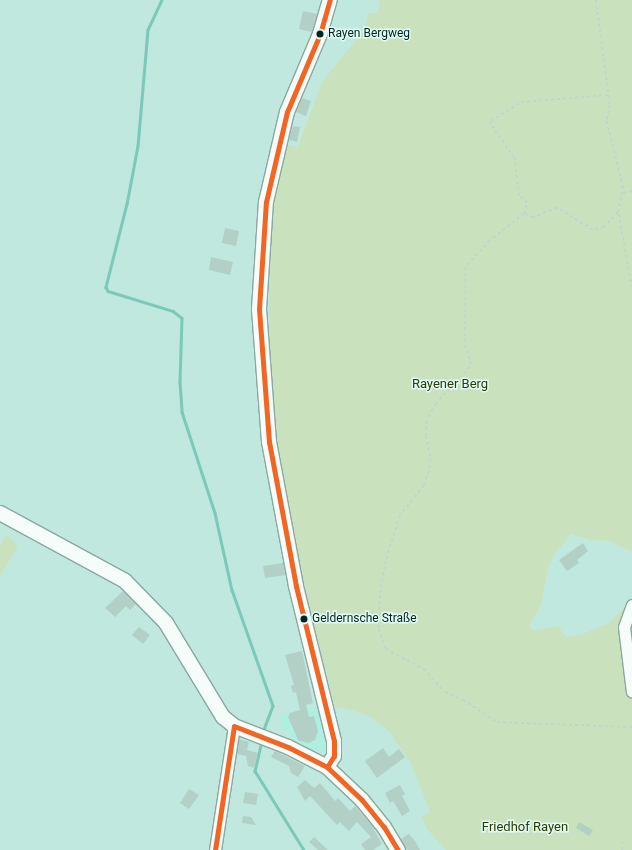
<!DOCTYPE html>
<meta charset="utf-8">
<style>
body{margin:0}
#map{position:relative;width:632px;height:850px;overflow:hidden;background:#c0e8df;font-family:Roboto,sans-serif}
div>[style]{position:absolute}
.built>*{inset:0;background:#aeefe0}
.green>*{inset:0;background:#c9e2bd}
.stream>*{height:2.5px;margin:-1.25px;padding:0 1.25px;transform-origin:1.25px;border-radius:1.25px;background:#7bc9b9}
.building>*{inset:0;background:#b2d0c5}
.path>*{height:1.5px;margin-top:-0.75px;transform-origin:0;background:repeating-linear-gradient(90deg,#c6d2d0 0 3px,transparent 0 6px)}
.roads{filter:drop-shadow(1px 0 #88a8a1) drop-shadow(-1px 0 #88a8a1) drop-shadow(0 1px #88a8a1) drop-shadow(0 -1px #88a8a1)}
.minor>*{height:11px;margin:-5.5px;padding:0 5.5px;transform-origin:5.5px;border-radius:5.5px;background:#f6fcfa}
.major>*{height:14px;margin:-7px;padding:0 7px;transform-origin:7px;border-radius:7px;background:#f6fcfa}
.bus-1>*{height:5px;margin:-2.5px;padding:0 2.5px;transform-origin:2.5px;border-radius:2.5px;background:#f26522}
.dots>*{width:11px;height:11px;translate:-50% -50%;box-sizing:border-box;border:2px solid #e0fcf5;border-radius:50%}
span{translate:-50% -50%;white-space:nowrap;text-align:center;line-height:1.15;-webkit-text-stroke:3px #e0fcf5;paint-order:stroke}
.bus-label{font-size:12px;color:#05241f}
.left{translate:0 -50%;text-align:left}
.park-label{font-size:13px;color:#303901}
</style>
<div id="map">
<div class="built">
<i style="clip-path:polygon(318px 705px,328px 740px,328px 748px,322px 753px,312px 750px,310px 752px,297px 744px,281px 724px,280px 715px)"></i>
</div>
<div class="green">
<i style="clip-path:polygon(380px 0,632px 0,632px 552px,609px 541px,590px 540px,572px 534px,555px 553px,548px 568px,541px 605px,529px 626px,533px 631px,558px 626px,566px 637px,583px 634px,607px 624px,632px 601px,632px 850px,446px 850px,426px 828px,422px 816px,430px 812px,411px 763px,388px 730px,367px 715px,341px 707px,335px 709px,327px 674px,317px 653px,269px 444px,269px 202px,284px 144px,298px 147px,322px 82px,365px 29px,369px 13px,378px 13px)"></i>
<i style="clip-path:polygon(6px 535px,18px 546px,0 576px,0 545px)"></i>
</div>
<div class="stream">
<i style="left:162px;top:0;width:33px;rotate:115deg"></i>
<i style="left:148px;top:30px;width:116px;rotate:94.9deg"></i>
<i style="left:138px;top:146px;width:59px;rotate:100.7deg"></i>
<i style="left:127px;top:204px;width:86px;rotate:104.2deg"></i>
<i style="left:106px;top:287px;width:4px;rotate:63deg"></i>
<i style="left:108px;top:291px;width:68px;rotate:17.1deg"></i>
<i style="left:173px;top:311px;width:11px;rotate:38deg"></i>
<i style="left:182px;top:318px;width:64px;rotate:91.8deg"></i>
<i style="left:180px;top:382px;width:30px;rotate:86deg"></i>
<i style="left:182px;top:412px;width:106px;rotate:71.9deg"></i>
<i style="left:215px;top:513px;width:79px;rotate:77.6deg"></i>
<i style="left:232px;top:590px;width:123px;rotate:70.5deg"></i>
<i style="left:273px;top:706px;width:25px;rotate:111deg"></i>
<i style="left:262px;top:741px;width:31px;rotate:103deg"></i>
<i style="left:255px;top:771px;width:93px;rotate:58.2deg"></i>
</div>
<div class="building">
<i style="clip-path:polygon(303px 11px,317px 14px,312px 32px,299px 29px)"></i>
<i style="clip-path:polygon(302px 98px,311px 101px,306px 116px,296px 112px)"></i>
<i style="clip-path:polygon(293px 126px,300px 127px,297px 142px,289px 140px)"></i>
<i style="clip-path:polygon(225px 228px,239px 231px,236px 246px,222px 243px)"></i>
<i style="clip-path:polygon(211px 257px,233px 262px,230px 275px,209px 270px)"></i>
<i style="clip-path:polygon(583px 543px,588px 551px,577px 560px,579px 563px,567px 571px,559px 560px)"></i>
<i style="clip-path:polygon(283px 563px,285px 575px,265px 578px,263px 566px)"></i>
<i style="clip-path:polygon(123px 591px,136px 604px,130px 610px,126px 606px,115px 617px,105px 608px)"></i>
<i style="clip-path:polygon(139px 627px,150px 635px,143px 644px,132px 635px)"></i>
<i style="clip-path:polygon(302px 651px,313px 703px,306px 705px,309px 717px,314px 716px,318px 731px,315px 740px,308px 743px,298px 740px,288px 717px,290px 713px,300px 710px,296px 692px,293px 693px,291px 686px,294px 685px,285px 655px)"></i>
<i style="clip-path:polygon(239px 739px,249px 742px,247px 750px,258px 753px,254px 768px,248px 766px,246px 756px,237px 754px)"></i>
<i style="clip-path:polygon(383px 748px,389px 757px,399px 749px,405px 757px,377px 778px,365px 761px)"></i>
<i style="clip-path:polygon(275px 751px,305px 766px,298px 777px,291px 773px,289px 766px,271px 757px)"></i>
<i style="clip-path:polygon(305px 780px,314px 788px,320px 783px,335px 801px,338px 798px,350px 811px,355px 806px,372px 826px,382px 844px,373px 850px,365px 850px,361px 844px,371px 837px,357px 822px,349px 831px,340px 822px,337px 825px,310px 796px,305px 801px,297px 787px)"></i>
<i style="clip-path:polygon(400px 785px,405px 794px,402px 796px,410px 811px,402px 816px,393px 801px,390px 803px,385px 793px)"></i>
<i style="clip-path:polygon(189px 789px,199px 795px,189px 809px,180px 803px)"></i>
<i style="clip-path:polygon(245px 792px,258px 794px,256px 805px,243px 803px)"></i>
<i style="clip-path:polygon(243px 816px,251px 817px,256px 825px,242px 823px)"></i>
<i style="clip-path:polygon(579px 822px,593px 830px,589px 836px,576px 828px)"></i>
<i style="clip-path:polygon(409px 834px,415px 841px,420px 850px,407px 850px,401px 839px)"></i>
<i style="clip-path:polygon(314px 837px,328px 850px,318px 850px,309px 842px)"></i>
</div>
<div class="path">
<i style="left:596px;top:0;width:106px;rotate:82.4deg"></i>
<i style="left:610px;top:105px;width:16px;rotate:101deg"></i>
<i style="left:607px;top:121px;width:67px;rotate:76.2deg"></i>
<i style="left:623px;top:186px;width:27px;rotate:100deg"></i>
<i style="left:618px;top:213px;width:20px;rotate:135deg"></i>
<i style="left:604px;top:227px;width:11px;rotate:165deg"></i>
<i style="left:593px;top:230px;width:42px;rotate:-148.6deg"></i>
<i style="left:557px;top:208px;width:26px;rotate:157deg"></i>
<i style="left:533px;top:218px;width:10px;rotate:-156deg"></i>
<i style="left:524px;top:214px;width:11px;rotate:-75deg"></i>
<i style="left:527px;top:203px;width:11px;rotate:-139deg"></i>
<i style="left:519px;top:196px;width:38px;rotate:-97deg"></i>
<i style="left:514px;top:158px;width:42px;rotate:-125.2deg"></i>
<i style="left:490px;top:124px;width:3px;rotate:-72deg"></i>
<i style="left:491px;top:121px;width:36px;rotate:-32deg"></i>
<i style="left:521px;top:102px;width:87px;rotate:-4.6deg"></i>
<i style="left:623px;top:193px;width:9px;rotate:-13deg"></i>
<i style="left:524px;top:214px;width:43px;rotate:141.5deg"></i>
<i style="left:490px;top:241px;width:35px;rotate:133deg"></i>
<i style="left:466px;top:267px;width:78px;rotate:90.7deg"></i>
<i style="left:465px;top:345px;width:17px;rotate:69deg"></i>
<i style="left:471px;top:361px;width:6px;rotate:99deg"></i>
<i style="left:470px;top:367px;width:50px;rotate:132.6deg"></i>
<i style="left:436px;top:404px;width:19px;rotate:118deg"></i>
<i style="left:427px;top:421px;width:15px;rotate:94deg"></i>
<i style="left:426px;top:436px;width:24px;rotate:78deg"></i>
<i style="left:431px;top:459px;width:12px;rotate:99deg"></i>
<i style="left:429px;top:471px;width:16px;rotate:108deg"></i>
<i style="left:424px;top:486px;width:38px;rotate:129deg"></i>
<i style="left:400px;top:516px;width:47px;rotate:107.3deg"></i>
<i style="left:386px;top:561px;width:35px;rotate:100deg"></i>
<i style="left:380px;top:595px;width:34px;rotate:92deg"></i>
<i style="left:379px;top:629px;width:21px;rotate:71deg"></i>
<i style="left:386px;top:649px;width:43px;rotate:27.8deg"></i>
<i style="left:424px;top:669px;width:31px;rotate:48deg"></i>
<i style="left:445px;top:692px;width:20px;rotate:24deg"></i>
<i style="left:463px;top:700px;width:40px;rotate:32.9deg"></i>
<i style="left:497px;top:722px;width:135px;rotate:2.1deg"></i>
<i style="left:619px;top:214px;width:74px;rotate:79.9deg"></i>
<i style="left:622px;top:850px;width:7px;rotate:-90deg"></i>
</div>
<div class="roads">
<div class="minor">
<i style="left:632px;top:605px;width:23px;rotate:110deg"></i>
<i style="left:624px;top:627px;width:65px;rotate:83deg"></i>
<i style="left:215px;top:850px;width:125px;rotate:-81.3deg"></i>
</div>
<div class="major">
<i style="left:0;top:513px;width:142px;rotate:28.5deg"></i>
<i style="left:125px;top:581px;width:59px;rotate:45.7deg"></i>
<i style="left:166px;top:623px;width:110px;rotate:58.8deg"></i>
<i style="left:223px;top:717px;width:14px;rotate:39deg"></i>
<i style="left:234px;top:726px;width:58px;rotate:21.3deg"></i>
<i style="left:288px;top:747px;width:44px;rotate:27.1deg"></i>
<i style="left:327px;top:767px;width:48px;rotate:43.3deg"></i>
<i style="left:362px;top:800px;width:35px;rotate:51deg"></i>
<i style="left:384px;top:827px;width:27px;rotate:59deg"></i>
<i style="left:327px;top:767px;width:13px;rotate:-58deg"></i>
<i style="left:334px;top:756px;width:15px;rotate:-90deg"></i>
<i style="left:334px;top:741px;width:160px;rotate:-103.8deg"></i>
<i style="left:296px;top:586px;width:147px;rotate:-100.6deg"></i>
<i style="left:269px;top:442px;width:133px;rotate:-94.3deg"></i>
<i style="left:259px;top:309px;width:107px;rotate:-86.3deg"></i>
<i style="left:266px;top:202px;width:92px;rotate:-76.9deg"></i>
<i style="left:287px;top:112px;width:85px;rotate:-67.1deg"></i>
<i style="left:320px;top:34px;width:35px;rotate:-74deg"></i>
</div>
</div>
<div class="bus-1">
<i style="left:327px;top:767px;width:13px;rotate:-58deg"></i>
<i style="left:334px;top:756px;width:15px;rotate:-90deg"></i>
<i style="left:334px;top:741px;width:160px;rotate:-103.8deg"></i>
<i style="left:296px;top:586px;width:147px;rotate:-100.6deg"></i>
<i style="left:269px;top:442px;width:133px;rotate:-94.3deg"></i>
<i style="left:259px;top:309px;width:107px;rotate:-86.3deg"></i>
<i style="left:266px;top:202px;width:92px;rotate:-76.9deg"></i>
<i style="left:287px;top:112px;width:85px;rotate:-67.1deg"></i>
<i style="left:320px;top:34px;width:35px;rotate:-74deg"></i>
<i style="left:215px;top:850px;width:125px;rotate:-81.3deg"></i>
<i style="left:234px;top:726px;width:58px;rotate:21.3deg"></i>
<i style="left:288px;top:747px;width:44px;rotate:27.1deg"></i>
<i style="left:327px;top:767px;width:48px;rotate:43.3deg"></i>
<i style="left:362px;top:800px;width:35px;rotate:51deg"></i>
<i style="left:384px;top:827px;width:27px;rotate:59deg"></i>
</div>
<div class="dots">
<i style="left:320px;top:34px;background:#05241f"></i>
<i style="left:304px;top:619px;background:#05241f"></i>
</div>
<div class="bus-label">
<span class="left" style="left:328px;top:34px">Rayen Bergweg</span>
<span class="left" style="left:312px;top:619px">Geldernsche Straße</span>
</div>
<div class="park-label">
<span style="left:450px;top:384px">Rayener Berg</span>
<span style="left:525px;top:827px">Friedhof Rayen</span>
</div>
</div>
